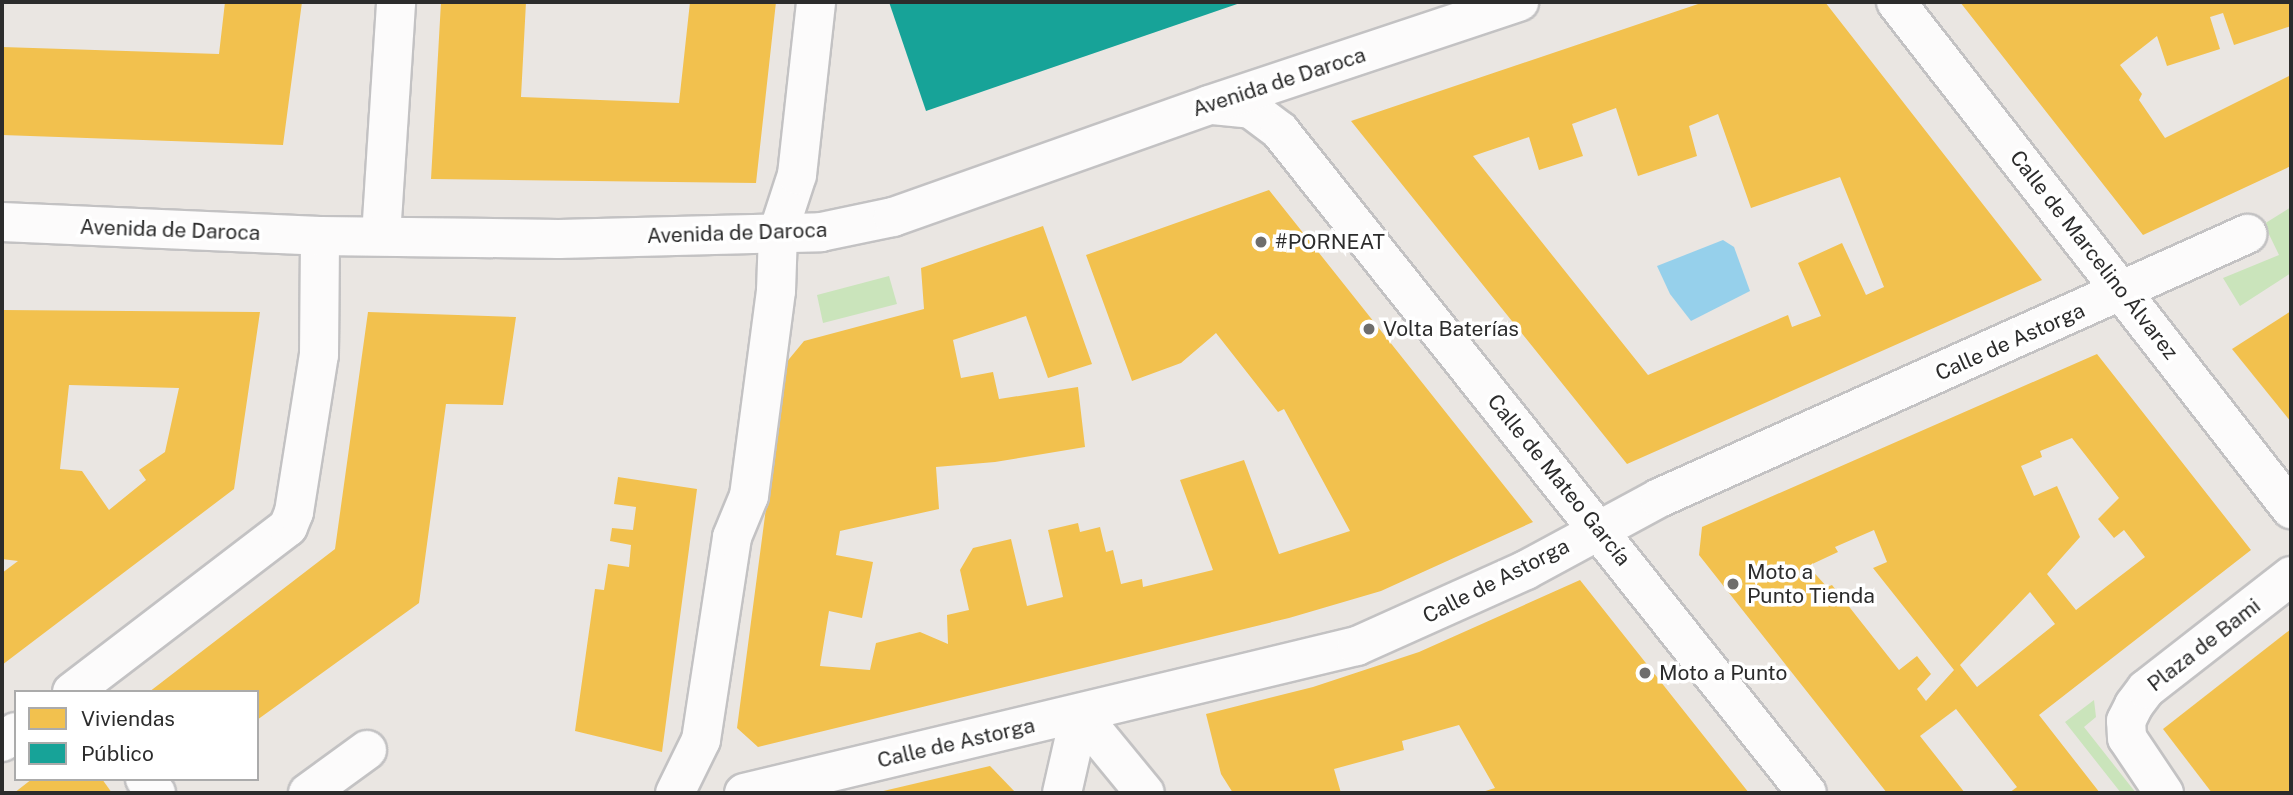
<!DOCTYPE html>
<meta charset="utf-8">
<style>
body{margin:0}
#map{position:relative;width:2293px;height:795px;overflow:hidden;background:#eae6e2;font-family:"Public Sans",sans-serif}
div>[style]{position:absolute}
.green>*{inset:0;background:#cae4bb}
.water>*{inset:0;background:#96d0eb}
.homes>*{inset:0;background:#f2c14e}
.public>*{inset:0;background:#17a398}
.roads{filter:drop-shadow(2px 0 #c3c2c3) drop-shadow(-2px 0 #c3c2c3) drop-shadow(0 2px #c3c2c3) drop-shadow(0 -2px #c3c2c3)}
.minor>*{height:38px;margin:-19px;padding:0 19px;transform-origin:19px;border-radius:19px;background:#fcfbfb}
.secondary>*{height:38px;margin:-19px;padding:0 19px;transform-origin:19px;border-radius:19px;background:#fcfbfb}
.dots>*{width:19px;height:19px;translate:-50% -50%;box-sizing:border-box;border:4px solid #fff;border-radius:50%}
span{translate:-50% -50%;white-space:nowrap;text-align:center;line-height:1.15;-webkit-text-stroke:7px #fff;paint-order:stroke}
.street-label{font-size:21px;color:#2c2c2c}
.poi-label{font-size:21px;color:#2c2c2c}
.left{translate:0 -50%;text-align:left}
.frame{position:absolute;inset:0;border:4px solid #2c2c2c;pointer-events:none}
.legend{position:absolute;left:14px;top:690px;width:245px;height:91px;box-sizing:border-box;background:#fff;border:2px solid #ababab;margin:0;padding:9px 12px;list-style:none;font-size:21px;color:#2c2c2c}
.legend li{display:flex;align-items:center;gap:14px;height:35px}
.legend b{width:35px;border:2px solid #ababab}
</style>
<div id="map">
<div class="green">
<i style="clip-path:polygon(2291px 207px,2291px 273px,2240px 306px,2223px 278px,2279px 255px,2264px 224px)"></i>
<i style="clip-path:polygon(889px 276px,897px 304px,823px 323px,817px 295px)"></i>
<i style="clip-path:polygon(2094px 700px,2096px 717px,2084px 727px,2136px 793px,2121px 793px,2065px 722px)"></i>
</div>
<div class="water">
<i style="clip-path:polygon(1723px 240px,1734px 247px,1750px 291px,1691px 321px,1670px 294px,1657px 266px)"></i>
</div>
<div class="homes">
<i style="clip-path:polygon(225px 2px,302px 2px,283px 145px,2px 135px,2px 47px,219px 54px)"></i>
<i style="clip-path:polygon(441px 2px,526px 2px,521px 97px,679px 103px,690px 2px,776px 2px,756px 183px,431px 179px)"></i>
<i style="clip-path:polygon(evenodd,1704px 2px,1825px 2px,2042px 280px,1627px 464px,1351px 121px,1704px 2px,1616px 108px,1638px 176px,1697px 156px,1689px 126px,1718px 114px,1751px 208px,1840px 177px,1884px 287px,1866px 295px,1842px 243px,1798px 263px,1821px 316px,1792px 327px,1788px 315px,1648px 375px,1473px 156px,1529px 137px,1539px 170px,1583px 156px,1572px 124px,1616px 108px)"></i>
<i style="clip-path:polygon(1960px 2px,2291px 2px,2291px 26px,2234px 45px,2223px 13px,2210px 17px,2220px 49px,2167px 66px,2157px 36px,2120px 65px,2142px 94px,2139px 100px,2165px 138px,2291px 75px,2291px 166px,2143px 235px)"></i>
<i style="clip-path:polygon(1269px 190px,1533px 522px,1381px 591px,1289px 618px,758px 747px,737px 728px,785px 364px,804px 341px,924px 309px,921px 268px,1043px 226px,1092px 364px,1048px 378px,1026px 316px,953px 340px,961px 378px,993px 372px,999px 399px,1078px 387px,1085px 447px,995px 462px,936px 467px,939px 509px,840px 531px,836px 555px,873px 562px,862px 618px,829px 611px,820px 666px,870px 670px,876px 643px,920px 632px,948px 644px,947px 615px,969px 610px,960px 570px,973px 548px,1011px 539px,1027px 606px,1063px 597px,1048px 530px,1078px 523px,1080px 532px,1100px 527px,1106px 552px,1113px 550px,1121px 584px,1142px 579px,1143px 587px,1213px 570px,1180px 480px,1244px 460px,1279px 554px,1350px 531px,1284px 409px,1278px 412px,1216px 333px,1181px 363px,1132px 381px,1086px 255px)"></i>
<i style="clip-path:polygon(evenodd,2px 310px,260px 312px,234px 489px,2px 665px,2px 573px,18px 561px,2px 559px,2px 310px,69px 385px,179px 388px,165px 452px,139px 470px,146px 480px,109px 510px,82px 471px,60px 469px,69px 385px)"></i>
<i style="clip-path:polygon(2291px 311px,2291px 422px,2232px 349px)"></i>
<i style="clip-path:polygon(368px 312px,516px 317px,503px 405px,446px 404px,419px 603px,257px 720px,257px 692px,149px 692px,335px 549px)"></i>
<i style="clip-path:polygon(evenodd,2097px 354px,2251px 550px,2039px 715px,2100px 793px,2009px 793px,2017px 787px,1956px 709px,1920px 736px,1965px 793px,1887px 793px,1699px 555px,1702px 527px,2097px 354px,2072px 438px,2119px 498px,2098px 519px,2114px 538px,2124px 530px,2145px 557px,2076px 610px,2047px 574px,2080px 537px,2057px 486px,2034px 496px,2021px 466px,2042px 457px,2040px 451px,2072px 438px,2097px 354px,1874px 530px,1887px 562px,1873px 568px,1954px 670px,1926px 701px,1917px 689px,1931px 674px,1917px 656px,1899px 670px,1832px 585px,1827px 587px,1808px 566px,1838px 552px,1835px 547px,1874px 530px,2097px 354px,2030px 592px,2055px 624px,1977px 687px,1960px 665px,2030px 592px)"></i>
<i style="clip-path:polygon(618px 477px,697px 489px,662px 752px,575px 731px,595px 589px,604px 590px,608px 564px,629px 567px,631px 545px,610px 541px,612px 528px,633px 530px,636px 507px,614px 504px)"></i>
<i style="clip-path:polygon(1580px 580px,1749px 793px,1479px 793px,1495px 788px,1459px 725px,1402px 741px,1404px 750px,1334px 769px,1341px 793px,1233px 793px,1221px 774px,1206px 714px,1313px 687px,1419px 652px)"></i>
<i style="clip-path:polygon(2291px 629px,2291px 793px,2212px 793px,2163px 729px)"></i>
<i style="clip-path:polygon(990px 766px,1016px 793px,879px 793px,879px 792px)"></i>
<i style="clip-path:polygon(32px 779px,102px 779px,112px 793px,14px 793px)"></i>
</div>
<div class="public">
<i style="clip-path:polygon(889px 2px,1243px 2px,926px 111px)"></i>
</div>
<div class="roads">
<div class="minor">
<i style="left:1896px;top:2px;width:643px;rotate:52.08deg"></i>
<i style="left:381px;top:236px;width:234px;rotate:-86.3deg"></i>
<i style="left:72px;top:692px;width:272px;rotate:-37.4deg"></i>
<i style="left:288px;top:527px;width:16px;rotate:-68deg"></i>
<i style="left:294px;top:512px;width:159px;rotate:-81deg"></i>
<i style="left:319px;top:355px;width:119px;rotate:-89.5deg"></i>
<i style="left:1080px;top:714px;width:102px;rotate:50.6deg"></i>
<i style="left:2px;top:742px;width:17px;rotate:-36deg"></i>
<i style="left:145px;top:779px;width:18px;rotate:52deg"></i>
<i style="left:308px;top:793px;width:73px;rotate:-36.1deg"></i>
<i style="left:675px;top:793px;width:59px;rotate:-63.9deg"></i>
<i style="left:701px;top:740px;width:205px;rotate:-81.3deg"></i>
<i style="left:732px;top:537px;width:44px;rotate:-67.5deg"></i>
<i style="left:749px;top:496px;width:207px;rotate:-82.5deg"></i>
<i style="left:776px;top:291px;width:58px;rotate:-88deg"></i>
<i style="left:778px;top:233px;width:61px;rotate:-71.9deg"></i>
<i style="left:797px;top:175px;width:174px;rotate:-83.7deg"></i>
<i style="left:744px;top:793px;width:630px;rotate:-13.49deg"></i>
<i style="left:1357px;top:646px;width:185px;rotate:-24.2deg"></i>
<i style="left:1526px;top:570px;width:151px;rotate:-28.4deg"></i>
<i style="left:1659px;top:498px;width:645px;rotate:-24.18deg"></i>
<i style="left:1062px;top:793px;width:81px;rotate:-77.2deg"></i>
<i style="left:2164px;top:793px;width:66px;rotate:-123.9deg"></i>
<i style="left:2127px;top:738px;width:17px;rotate:-93deg"></i>
<i style="left:2126px;top:721px;width:18px;rotate:-63deg"></i>
<i style="left:2134px;top:705px;width:20px;rotate:-53deg"></i>
<i style="left:2146px;top:689px;width:184px;rotate:-37.9deg"></i>
</div>
<div class="secondary">
<i style="left:1213px;top:105px;width:38px;rotate:6deg"></i>
<i style="left:1251px;top:109px;width:36px;rotate:37deg"></i>
<i style="left:1280px;top:131px;width:846px;rotate:51.48deg"></i>
<i style="left:2px;top:222px;width:318px;rotate:2.5deg"></i>
<i style="left:320px;top:236px;width:239px;rotate:0.7deg"></i>
<i style="left:559px;top:239px;width:262px;rotate:-1.5deg"></i>
<i style="left:821px;top:232px;width:74px;rotate:-11.8deg"></i>
<i style="left:893px;top:217px;width:335px;rotate:-19.5deg"></i>
<i style="left:1209px;top:105px;width:327px;rotate:-18.4deg"></i>
</div>
</div>
<div class="dots">
<i style="left:1261px;top:242px;background:#6e6d6c"></i>
<i style="left:1369px;top:329px;background:#6e6d6c"></i>
<i style="left:1733px;top:584px;background:#6e6d6c"></i>
<i style="left:1645px;top:673px;background:#6e6d6c"></i>
</div>
<div class="street-label">
<span style="left:1279px;top:82px;rotate:-18deg">Avenida de Daroca</span>
<span style="left:170px;top:230px;rotate:2deg">Avenida de Daroca</span>
<span style="left:737px;top:233px;rotate:-2deg">Avenida de Daroca</span>
<span style="left:2094px;top:255px;rotate:52deg">Calle de Marcelino Álvarez</span>
<span style="left:2010px;top:342px;rotate:-24deg">Calle de Astorga</span>
<span style="left:1559px;top:480px;rotate:51deg">Calle de Mateo García</span>
<span style="left:1496px;top:581px;rotate:-27deg">Calle de Astorga</span>
<span style="left:2204px;top:645px;rotate:-38deg">Plaza de Bami</span>
<span style="left:956px;top:743px;rotate:-13deg">Calle de Astorga</span>
</div>
<div class="poi-label">
<span class="left" style="left:1275px;top:242px">#PORNEAT</span>
<span class="left" style="left:1383px;top:329px">Volta Baterías</span>
<span class="left" style="left:1747px;top:584px">Moto a<br>Punto Tienda</span>
<span class="left" style="left:1659px;top:673px">Moto a Punto</span>
</div>
<div class="frame"></div>
<ul class="legend">
<li><b style="height:19px;background:#f2c14e"></b>Viviendas</li>
<li><b style="height:19px;background:#17a398"></b>Público</li>
</ul>
</div>
